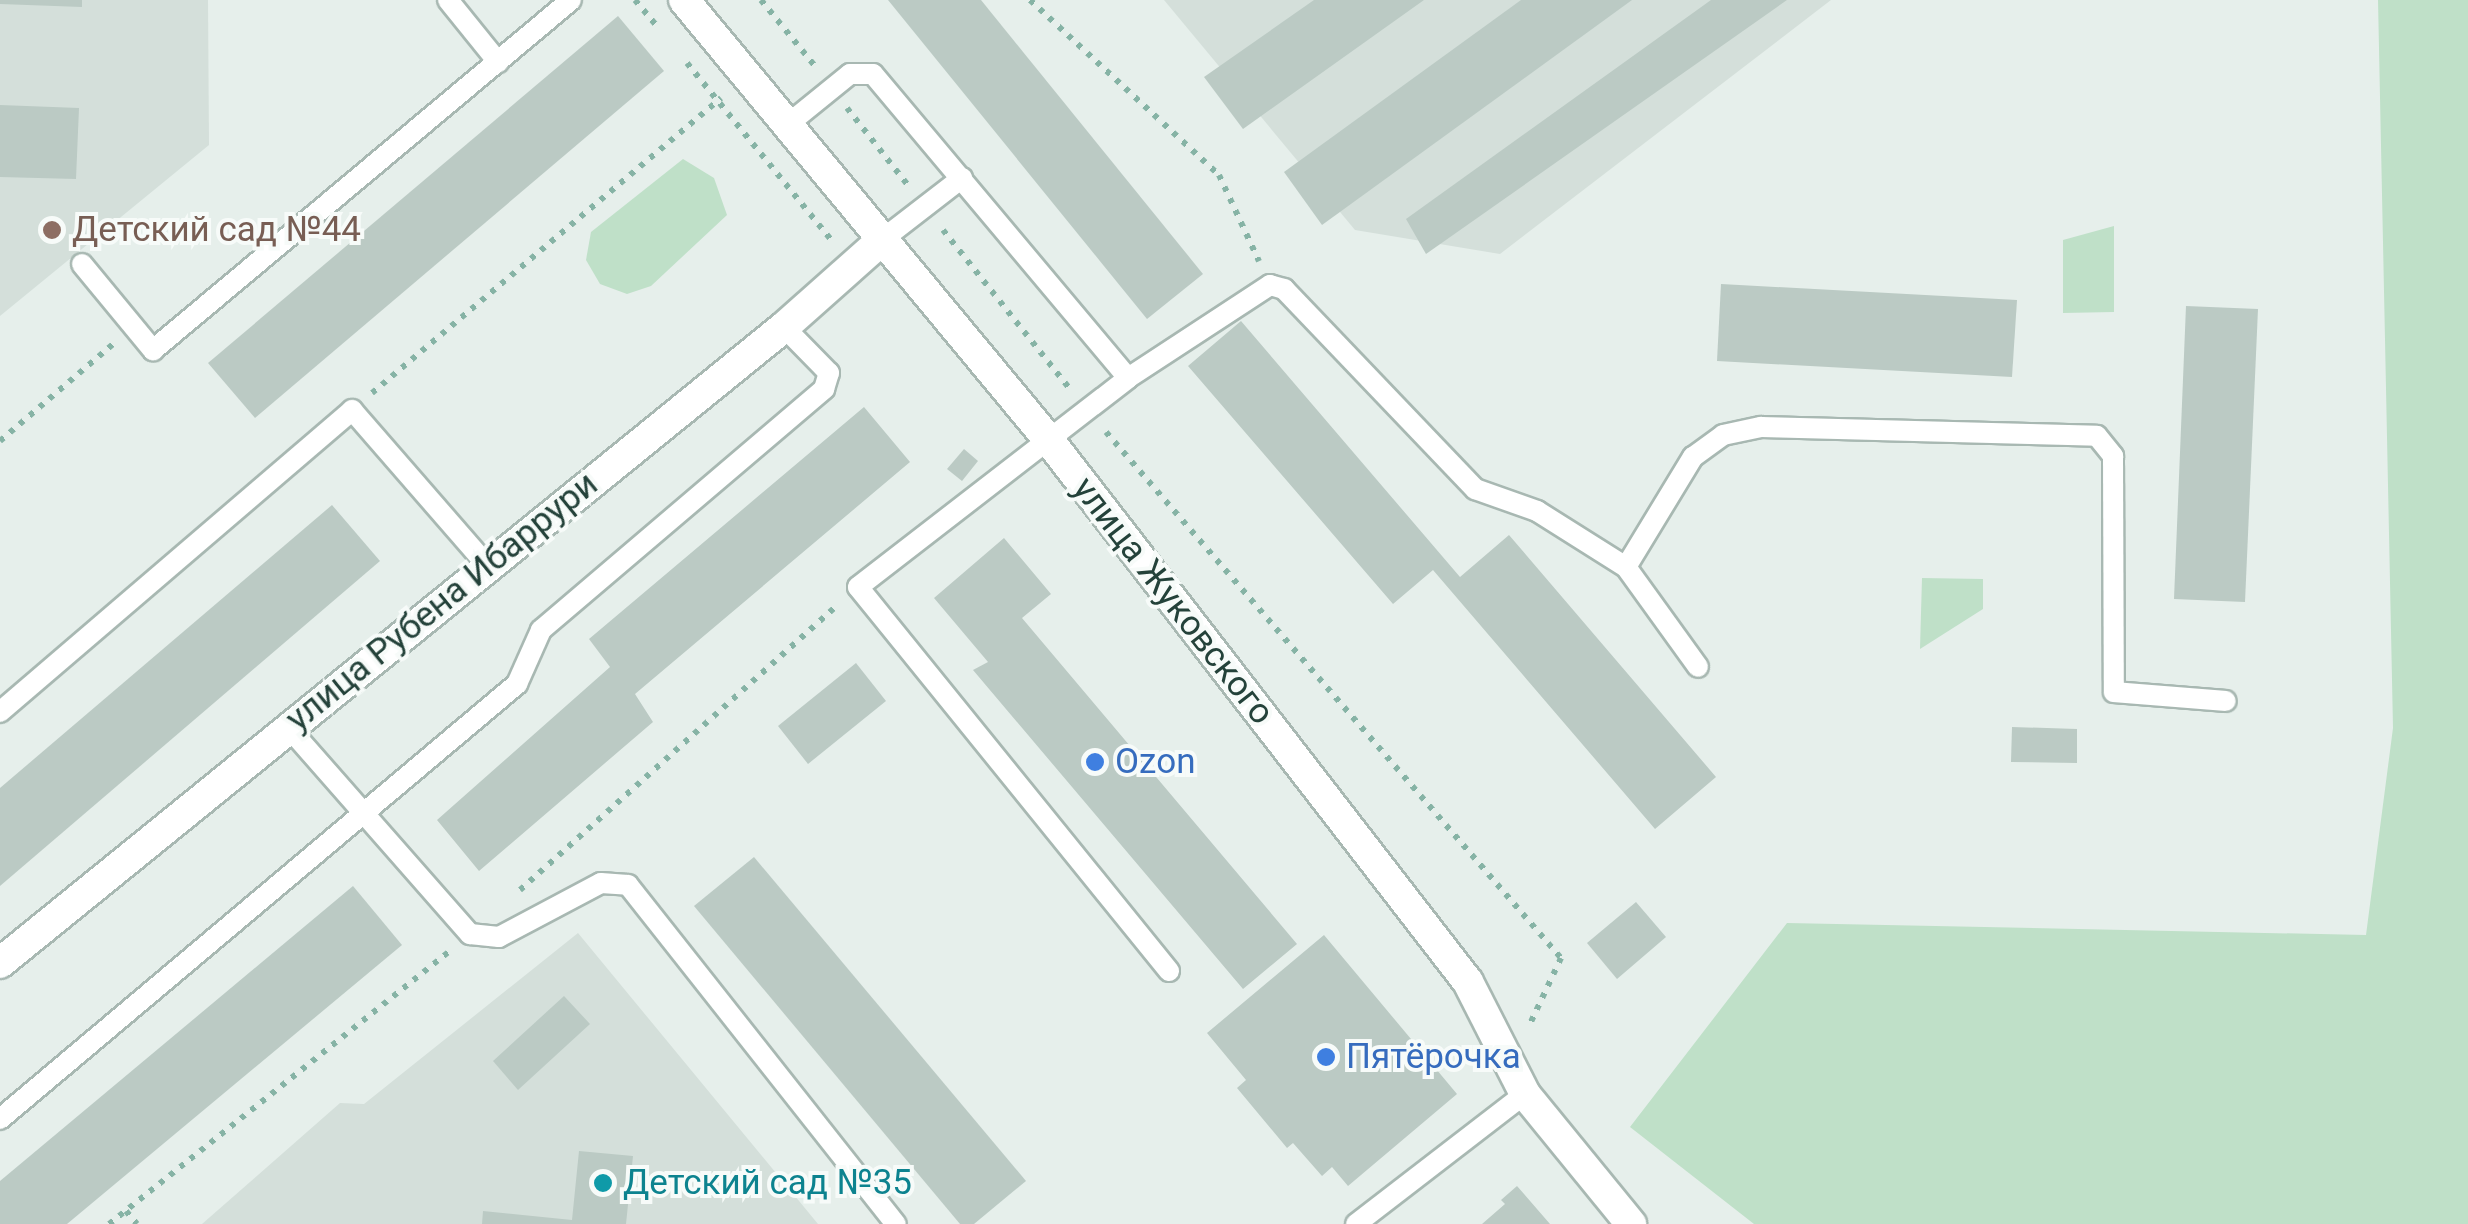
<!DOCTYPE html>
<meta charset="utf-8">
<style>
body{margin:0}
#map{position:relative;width:2468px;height:1224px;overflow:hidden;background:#e6efeb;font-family:Roboto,sans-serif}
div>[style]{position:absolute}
.built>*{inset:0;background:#d4dfda}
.green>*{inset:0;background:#bfe0c8}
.building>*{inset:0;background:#bbcac4}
.path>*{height:6px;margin-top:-3px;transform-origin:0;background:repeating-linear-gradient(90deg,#86b3a5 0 5px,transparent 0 13px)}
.roads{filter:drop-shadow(2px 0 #a8b8b2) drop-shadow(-2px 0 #a8b8b2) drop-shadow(0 2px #a8b8b2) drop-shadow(0 -2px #a8b8b2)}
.service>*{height:20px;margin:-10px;padding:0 10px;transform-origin:10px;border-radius:10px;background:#fff}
.minor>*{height:30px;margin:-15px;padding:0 15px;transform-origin:15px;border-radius:15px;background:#fff}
.dots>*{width:28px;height:28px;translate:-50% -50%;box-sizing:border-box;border:5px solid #f7fbf9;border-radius:50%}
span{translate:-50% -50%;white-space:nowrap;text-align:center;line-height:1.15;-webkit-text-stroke:8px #f7fbf9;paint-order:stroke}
.education-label{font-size:35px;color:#785e54}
.left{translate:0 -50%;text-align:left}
.street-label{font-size:35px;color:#24423a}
.shop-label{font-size:35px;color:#366cbe}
.culture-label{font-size:35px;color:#0d838f}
</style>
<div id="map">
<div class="built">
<i style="clip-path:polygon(0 0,208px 0,209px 145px,0 316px)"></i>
<i style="clip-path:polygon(1164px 0,1831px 0,1500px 254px,1355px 230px)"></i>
<i style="clip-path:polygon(578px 933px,818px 1224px,202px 1224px,340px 1103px,364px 1104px)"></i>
</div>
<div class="green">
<i style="clip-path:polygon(2378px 0,2468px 0,2468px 1224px,1754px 1224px,1630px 1127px,1787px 923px,2366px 935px,2393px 728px)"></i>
<i style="clip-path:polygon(683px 159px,714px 178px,727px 215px,651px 286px,627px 294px,600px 284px,586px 260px,591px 232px)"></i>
<i style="clip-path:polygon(2114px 226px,2114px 312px,2063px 313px,2063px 240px)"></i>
<i style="clip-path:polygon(1922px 578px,1983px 579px,1983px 609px,1920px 649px)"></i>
</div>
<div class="building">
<i style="clip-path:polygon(0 0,82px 0,82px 7px,0 4px)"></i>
<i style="clip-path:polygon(888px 0,981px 0,1203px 274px,1147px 319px)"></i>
<i style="clip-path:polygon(1314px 0,1424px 0,1243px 129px,1204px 77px)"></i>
<i style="clip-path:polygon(1521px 0,1632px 0,1322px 225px,1284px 172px)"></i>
<i style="clip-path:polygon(1711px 0,1787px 0,1426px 254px,1406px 219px)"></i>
<i style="clip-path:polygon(618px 16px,664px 71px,255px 418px,208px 363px)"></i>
<i style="clip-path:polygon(0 105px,79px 108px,76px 179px,0 177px)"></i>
<i style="clip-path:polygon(1721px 284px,2017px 300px,2012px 377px,1717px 361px)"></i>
<i style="clip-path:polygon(2186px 306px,2258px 309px,2245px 602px,2174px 599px)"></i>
<i style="clip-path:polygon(1241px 321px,1460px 577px,1509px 535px,1716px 777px,1655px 829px,1433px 570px,1393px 604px,1188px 366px)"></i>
<i style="clip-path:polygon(864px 407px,910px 462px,635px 694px,653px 722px,479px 871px,437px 820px,610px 667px,589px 639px)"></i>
<i style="clip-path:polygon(964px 449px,978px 461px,962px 481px,947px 469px)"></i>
<i style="clip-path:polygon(332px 505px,380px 561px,0 886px,0 788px)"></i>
<i style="clip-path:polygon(1004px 538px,1051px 594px,1022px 618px,1297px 944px,1243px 989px,973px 670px,988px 662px,934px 598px)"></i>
<i style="clip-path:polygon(856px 663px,886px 701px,808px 764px,778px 726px)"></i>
<i style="clip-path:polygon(2012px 727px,2077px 729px,2077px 763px,2011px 762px)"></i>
<i style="clip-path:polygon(754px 857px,1026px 1181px,974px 1224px,960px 1224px,694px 906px)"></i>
<i style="clip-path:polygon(353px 886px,402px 945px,67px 1224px,0 1224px,0 1181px)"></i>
<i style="clip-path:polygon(1636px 902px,1666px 937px,1617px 979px,1587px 943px)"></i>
<i style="clip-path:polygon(1324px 935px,1457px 1094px,1348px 1186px,1332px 1167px,1322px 1176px,1293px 1143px,1287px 1148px,1237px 1088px,1246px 1080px,1207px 1033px)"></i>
<i style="clip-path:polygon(564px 996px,590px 1024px,518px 1090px,493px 1061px)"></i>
<i style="clip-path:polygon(579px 1151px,633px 1156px,626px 1224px,482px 1224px,483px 1211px,572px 1220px)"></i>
<i style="clip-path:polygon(1517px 1186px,1550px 1224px,1482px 1224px,1505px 1204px,1501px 1200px)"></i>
</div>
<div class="path">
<i style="left:635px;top:0;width:34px;rotate:50deg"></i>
<i style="left:761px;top:0;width:85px;rotate:50.7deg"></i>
<i style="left:1030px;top:0;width:258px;rotate:42.8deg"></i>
<i style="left:1219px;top:175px;width:95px;rotate:65.1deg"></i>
<i style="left:687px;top:63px;width:232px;rotate:50.8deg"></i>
<i style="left:847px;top:108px;width:97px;rotate:51.7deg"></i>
<i style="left:943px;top:230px;width:202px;rotate:51.4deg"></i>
<i style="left:372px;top:393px;width:457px;rotate:-40.2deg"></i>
<i style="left:1106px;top:432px;width:695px;rotate:49.14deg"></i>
<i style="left:1561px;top:958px;width:77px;rotate:115.2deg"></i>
<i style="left:0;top:441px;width:149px;rotate:-40.6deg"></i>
<i style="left:520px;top:890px;width:427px;rotate:-41.9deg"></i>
<i style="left:126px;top:1211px;width:17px;rotate:50deg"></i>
<i style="left:109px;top:1224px;width:437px;rotate:-38.7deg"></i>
</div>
<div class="roads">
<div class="service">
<i style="left:448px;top:0;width:80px;rotate:51.1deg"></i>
<i style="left:787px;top:125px;width:81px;rotate:-39deg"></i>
<i style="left:850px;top:74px;width:23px"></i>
<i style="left:873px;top:74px;width:397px;rotate:50deg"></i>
<i style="left:883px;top:239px;width:100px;rotate:-37.7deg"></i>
<i style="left:82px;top:264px;width:112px;rotate:50.5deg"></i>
<i style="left:153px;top:350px;width:545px;rotate:-39.94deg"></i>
<i style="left:1626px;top:567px;width:123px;rotate:54.2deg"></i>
<i style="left:0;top:712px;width:464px;rotate:-40.6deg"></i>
<i style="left:352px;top:410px;width:204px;rotate:49deg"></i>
<i style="left:288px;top:727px;width:276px;rotate:48.7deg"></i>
<i style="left:470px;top:934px;width:29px;rotate:6deg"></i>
<i style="left:499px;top:937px;width:115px;rotate:-27.9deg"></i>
<i style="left:601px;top:883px;width:27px;rotate:4deg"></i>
<i style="left:628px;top:885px;width:432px;rotate:51.7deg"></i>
<i style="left:1169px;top:971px;width:494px;rotate:-129deg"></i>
<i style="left:858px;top:587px;width:341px;rotate:-37.7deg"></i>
<i style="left:1128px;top:378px;width:170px;rotate:-33.2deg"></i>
<i style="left:1270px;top:285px;width:15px;rotate:16deg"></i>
<i style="left:1284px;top:289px;width:277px;rotate:46.3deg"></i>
<i style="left:1475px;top:489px;width:66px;rotate:19.5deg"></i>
<i style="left:1537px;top:511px;width:105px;rotate:32.2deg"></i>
<i style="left:1626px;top:567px;width:129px;rotate:-58.7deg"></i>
<i style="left:1693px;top:457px;width:37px;rotate:-36deg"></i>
<i style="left:1723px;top:435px;width:39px;rotate:-12deg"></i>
<i style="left:1761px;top:427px;width:336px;rotate:1.5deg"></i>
<i style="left:2097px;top:436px;width:26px;rotate:51deg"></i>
<i style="left:2113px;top:456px;width:236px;rotate:89.8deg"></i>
<i style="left:2114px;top:692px;width:112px;rotate:4.6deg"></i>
<i style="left:0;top:1119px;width:676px;rotate:-40.08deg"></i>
<i style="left:517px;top:684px;width:59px;rotate:-66deg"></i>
<i style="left:541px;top:630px;width:372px;rotate:-40.4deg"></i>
<i style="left:824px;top:389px;width:17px;rotate:-73deg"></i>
<i style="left:829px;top:373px;width:64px;rotate:-134.4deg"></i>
<i style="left:1356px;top:1224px;width:213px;rotate:-37.6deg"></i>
</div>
<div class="minor">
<i style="left:684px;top:0;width:570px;rotate:50.34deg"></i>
<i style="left:1048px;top:439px;width:686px;rotate:52.28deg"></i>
<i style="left:1468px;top:982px;width:126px;rotate:63deg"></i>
<i style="left:1525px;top:1094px;width:168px;rotate:50.8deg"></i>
<i style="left:0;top:963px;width:1010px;rotate:-39.05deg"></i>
<i style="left:784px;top:327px;width:132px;rotate:-41.6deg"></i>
</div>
</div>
<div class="dots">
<i style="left:52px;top:230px;background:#8d6e63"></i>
<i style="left:1095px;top:762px;background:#3f7fe0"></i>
<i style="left:1326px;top:1057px;background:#3f7fe0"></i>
<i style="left:603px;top:1183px;background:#0f9aa8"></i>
</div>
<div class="education-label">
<span class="left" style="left:72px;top:230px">Детский сад №44</span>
</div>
<div class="street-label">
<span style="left:1173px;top:601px;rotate:52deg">улица Жуковского</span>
<span style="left:442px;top:602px;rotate:-39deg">улица Рубена Ибаррури</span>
</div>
<div class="shop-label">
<span class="left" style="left:1115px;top:762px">Ozon</span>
<span class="left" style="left:1346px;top:1057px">Пятёрочка</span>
</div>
<div class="culture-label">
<span class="left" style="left:623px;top:1183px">Детский сад №35</span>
</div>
</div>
